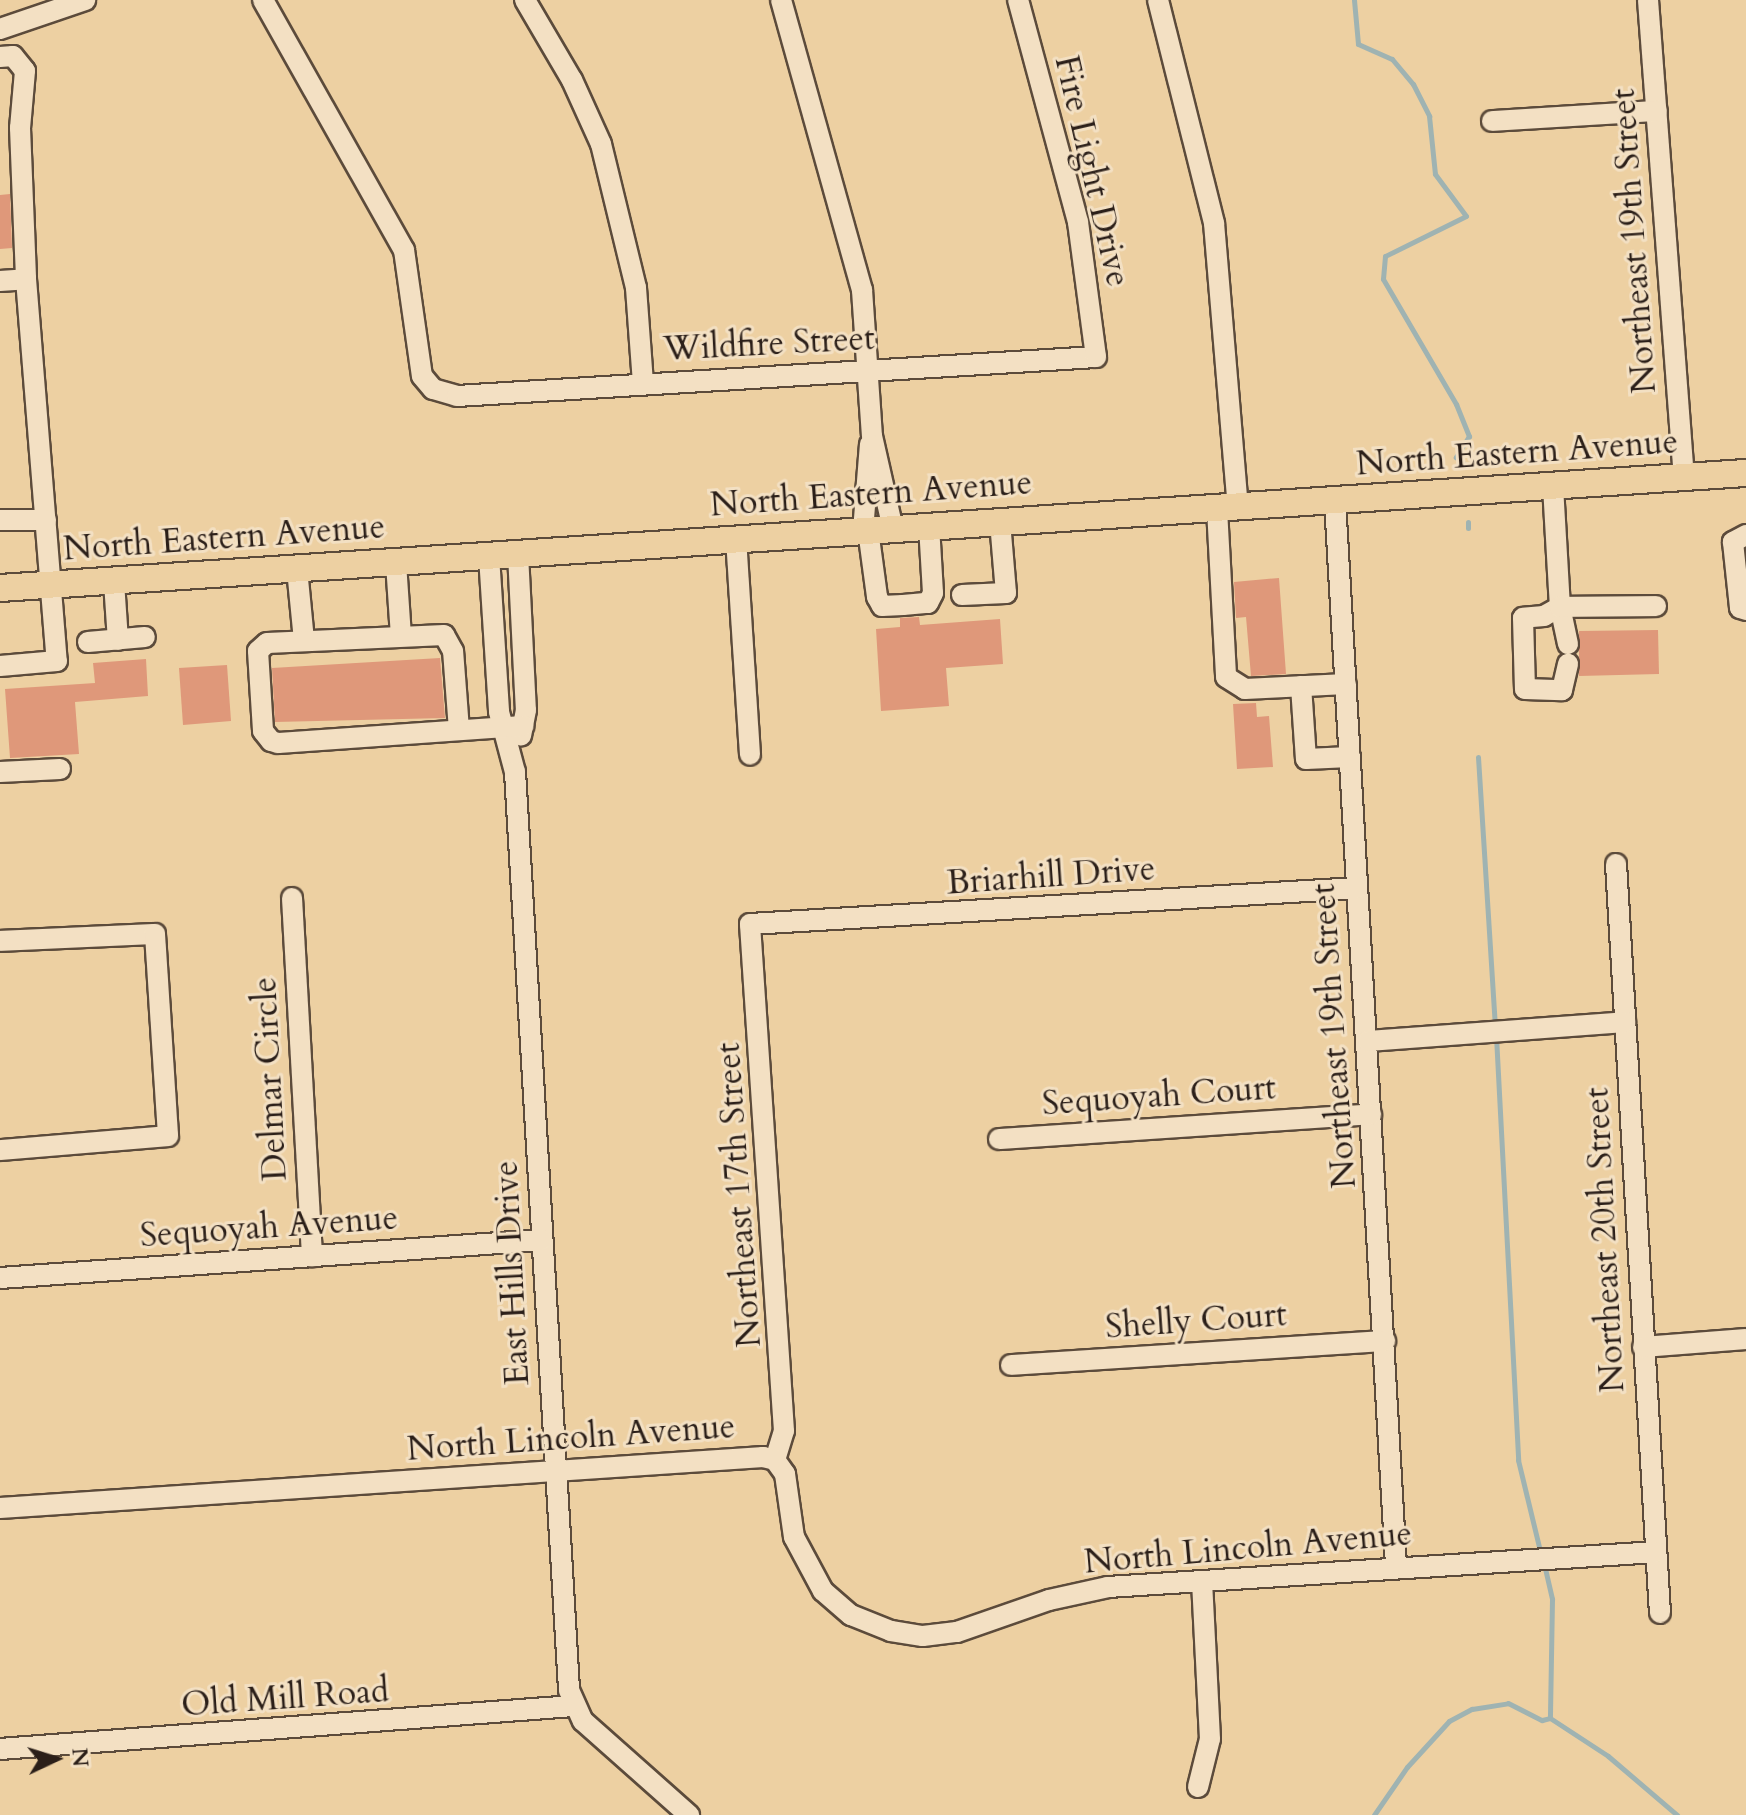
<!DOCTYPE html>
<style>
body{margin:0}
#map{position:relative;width:1746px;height:1815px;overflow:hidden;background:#edd0a2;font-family:Cardo,serif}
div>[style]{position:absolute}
.stream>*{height:5px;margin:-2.5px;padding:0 2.5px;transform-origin:2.5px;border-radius:2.5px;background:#9fb3b2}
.building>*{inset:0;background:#df987a}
.roads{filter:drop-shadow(2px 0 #5c4b3b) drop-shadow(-2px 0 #5c4b3b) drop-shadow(0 2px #5c4b3b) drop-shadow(0 -2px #5c4b3b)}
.minor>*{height:20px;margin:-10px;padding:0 10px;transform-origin:10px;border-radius:10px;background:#f3e0c3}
.major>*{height:26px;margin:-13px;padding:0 13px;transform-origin:13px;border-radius:13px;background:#edd0a2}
span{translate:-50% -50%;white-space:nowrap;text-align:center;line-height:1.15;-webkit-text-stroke:6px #f3e0c3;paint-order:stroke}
.street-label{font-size:34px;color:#2b1f19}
.north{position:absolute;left:16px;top:1719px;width:80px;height:80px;-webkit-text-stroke:6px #f3e0c3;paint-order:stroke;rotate:86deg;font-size:22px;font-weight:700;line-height:32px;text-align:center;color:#2b1f19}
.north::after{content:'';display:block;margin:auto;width:28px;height:36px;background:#2b1f19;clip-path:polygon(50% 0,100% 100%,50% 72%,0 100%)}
</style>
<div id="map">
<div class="stream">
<i style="left:1354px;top:0;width:44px;rotate:84.8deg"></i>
<i style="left:1358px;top:44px;width:37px;rotate:24deg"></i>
<i style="left:1392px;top:59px;width:33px;rotate:50deg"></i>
<i style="left:1413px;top:84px;width:36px;rotate:63deg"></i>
<i style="left:1429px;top:116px;width:58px;rotate:84.1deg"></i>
<i style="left:1435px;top:174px;width:52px;rotate:53.6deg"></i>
<i style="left:1466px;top:216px;width:90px;rotate:153.7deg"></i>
<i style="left:1385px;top:256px;width:23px;rotate:95deg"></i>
<i style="left:1383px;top:279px;width:145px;rotate:59.7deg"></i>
<i style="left:1456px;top:404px;width:35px;rotate:68deg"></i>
<i style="left:1469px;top:436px;width:25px;rotate:122deg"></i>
<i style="left:1456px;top:457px;width:11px;rotate:41deg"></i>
<i style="left:1468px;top:522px;width:6px;rotate:90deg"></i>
<i style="left:1478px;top:757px;width:270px;rotate:86.4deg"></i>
<i style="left:1496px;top:1036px;width:425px;rotate:87deg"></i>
<i style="left:1518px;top:1460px;width:98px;rotate:76.4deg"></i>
<i style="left:1544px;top:1564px;width:36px;rotate:77deg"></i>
<i style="left:1552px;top:1599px;width:119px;rotate:91deg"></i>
<i style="left:1374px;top:1815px;width:58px;rotate:-55.5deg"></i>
<i style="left:1407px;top:1767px;width:62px;rotate:-47.6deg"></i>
<i style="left:1449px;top:1721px;width:26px;rotate:-28deg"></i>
<i style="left:1472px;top:1709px;width:36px;rotate:-9deg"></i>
<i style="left:1508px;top:1703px;width:38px;rotate:27deg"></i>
<i style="left:1542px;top:1720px;width:8px;rotate:-14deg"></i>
<i style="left:1550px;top:1718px;width:69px;rotate:33.2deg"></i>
<i style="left:1608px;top:1756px;width:91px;rotate:40.5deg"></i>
</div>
<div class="building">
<i style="clip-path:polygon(10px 194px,12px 248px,0 249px,0 195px)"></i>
<i style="clip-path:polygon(1279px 578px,1286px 674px,1251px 676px,1246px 617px,1236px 618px,1234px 582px)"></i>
<i style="clip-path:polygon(919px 617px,920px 625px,1000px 619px,1003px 664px,946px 668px,949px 706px,881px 711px,876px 629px,900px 627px,900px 618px)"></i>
<i style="clip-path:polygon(1658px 630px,1659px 674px,1579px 676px,1579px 631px)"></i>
<i style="clip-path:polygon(440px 658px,445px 718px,275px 722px,272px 668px)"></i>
<i style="clip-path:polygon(146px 659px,148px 696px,75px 702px,79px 754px,10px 758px,5px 689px,95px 683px,93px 663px)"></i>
<i style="clip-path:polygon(227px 665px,231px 721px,183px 725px,179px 668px)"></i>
<i style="clip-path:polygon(1256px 703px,1257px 717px,1269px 716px,1273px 767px,1237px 769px,1233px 704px)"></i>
</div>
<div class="roads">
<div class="minor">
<i style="left:263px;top:0;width:287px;rotate:60.6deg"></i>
<i style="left:404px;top:250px;width:127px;rotate:81.9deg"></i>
<i style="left:422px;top:376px;width:17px;rotate:50deg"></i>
<i style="left:433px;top:389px;width:25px;rotate:16deg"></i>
<i style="left:457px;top:396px;width:640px;rotate:-3.49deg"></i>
<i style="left:1096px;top:357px;width:136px;rotate:-97.6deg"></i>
<i style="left:1078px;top:222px;width:230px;rotate:-105.1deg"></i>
<i style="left:525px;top:0;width:93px;rotate:59.6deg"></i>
<i style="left:572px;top:80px;width:70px;rotate:65.6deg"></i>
<i style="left:601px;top:144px;width:148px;rotate:76.3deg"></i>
<i style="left:636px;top:288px;width:96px;rotate:85.8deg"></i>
<i style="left:781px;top:0;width:301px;rotate:74.4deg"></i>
<i style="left:862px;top:290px;width:146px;rotate:86.1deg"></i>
<i style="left:872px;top:436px;width:95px;rotate:77.3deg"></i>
<i style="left:1158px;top:0;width:230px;rotate:75.9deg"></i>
<i style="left:1214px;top:223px;width:286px;rotate:85.2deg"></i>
<i style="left:1648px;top:0;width:479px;rotate:85.7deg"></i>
<i style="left:0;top:29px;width:90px;rotate:-18.8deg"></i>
<i style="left:0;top:57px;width:13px;rotate:-4deg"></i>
<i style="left:13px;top:56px;width:19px;rotate:51deg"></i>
<i style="left:25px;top:71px;width:57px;rotate:95deg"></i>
<i style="left:20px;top:128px;width:151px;rotate:87.7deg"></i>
<i style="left:26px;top:279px;width:383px;rotate:85.4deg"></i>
<i style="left:57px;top:661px;width:57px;rotate:175deg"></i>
<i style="left:1492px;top:121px;width:165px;rotate:-3.5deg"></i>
<i style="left:0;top:281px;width:26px;rotate:-4deg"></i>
<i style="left:1553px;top:486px;width:121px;rotate:86.7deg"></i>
<i style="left:1560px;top:607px;width:18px;rotate:151deg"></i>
<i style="left:1544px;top:616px;width:21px;rotate:175deg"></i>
<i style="left:1523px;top:618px;width:71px;rotate:88.4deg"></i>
<i style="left:1525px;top:689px;width:37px;rotate:2deg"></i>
<i style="left:1562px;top:690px;width:27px;rotate:-77deg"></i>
<i style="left:1335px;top:501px;width:1067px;rotate:86.72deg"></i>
<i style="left:1217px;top:509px;width:168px;rotate:86.9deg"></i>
<i style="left:1226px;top:677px;width:22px;rotate:32deg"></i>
<i style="left:1245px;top:689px;width:101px;rotate:-2.8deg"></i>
<i style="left:0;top:520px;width:46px"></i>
<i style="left:868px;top:530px;width:68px;rotate:82.3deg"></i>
<i style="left:877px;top:597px;width:10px;rotate:61deg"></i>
<i style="left:882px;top:606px;width:21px;rotate:-3deg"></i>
<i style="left:903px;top:605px;width:25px;rotate:-5deg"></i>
<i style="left:928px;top:603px;width:11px;rotate:-63deg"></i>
<i style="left:933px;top:593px;width:67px;rotate:-93.4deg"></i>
<i style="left:863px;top:531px;width:87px;rotate:-85.4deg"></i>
<i style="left:1746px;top:535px;width:15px;rotate:152deg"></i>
<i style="left:1733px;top:542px;width:66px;rotate:83.9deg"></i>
<i style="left:1740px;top:608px;width:6px;rotate:18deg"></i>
<i style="left:736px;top:538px;width:217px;rotate:86.3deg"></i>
<i style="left:518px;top:554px;width:156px;rotate:87.1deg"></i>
<i style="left:526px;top:710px;width:26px;rotate:101deg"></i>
<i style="left:489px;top:556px;width:156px;rotate:86.3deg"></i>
<i style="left:499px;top:712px;width:62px;rotate:75.1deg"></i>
<i style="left:515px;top:772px;width:920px;rotate:86.63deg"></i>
<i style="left:569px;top:1690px;width:34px;rotate:66deg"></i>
<i style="left:583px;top:1721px;width:142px;rotate:41.6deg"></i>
<i style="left:396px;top:563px;width:73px;rotate:86.1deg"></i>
<i style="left:297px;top:569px;width:72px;rotate:84.4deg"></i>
<i style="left:114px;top:582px;width:58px;rotate:86.1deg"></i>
<i style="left:962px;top:595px;width:44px;rotate:-2.6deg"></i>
<i style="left:1006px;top:593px;width:71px;rotate:-94.8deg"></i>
<i style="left:88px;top:642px;width:57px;rotate:-5deg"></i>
<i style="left:1568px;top:644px;width:38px;rotate:-102deg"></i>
<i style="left:1560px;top:607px;width:96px;rotate:-0.6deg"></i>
<i style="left:1301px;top:686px;width:73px;rotate:86.1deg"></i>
<i style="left:1306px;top:759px;width:44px;rotate:-2.6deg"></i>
<i style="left:459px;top:730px;width:79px;rotate:-94.3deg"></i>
<i style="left:453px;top:651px;width:18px;rotate:-119deg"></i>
<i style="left:444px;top:635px;width:177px;rotate:177.4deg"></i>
<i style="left:267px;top:643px;width:12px;rotate:138deg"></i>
<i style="left:258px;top:651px;width:80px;rotate:86.4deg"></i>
<i style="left:263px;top:731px;width:13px;rotate:51deg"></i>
<i style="left:271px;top:741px;width:7px;rotate:16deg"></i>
<i style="left:278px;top:743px;width:246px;rotate:-4deg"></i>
<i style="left:0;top:772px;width:60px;rotate:-2.9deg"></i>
<i style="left:1616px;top:864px;width:750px;rotate:86.64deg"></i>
<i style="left:292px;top:898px;width:359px;rotate:86.8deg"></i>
<i style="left:0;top:941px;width:155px;rotate:-2.6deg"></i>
<i style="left:155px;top:934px;width:202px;rotate:86.3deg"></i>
<i style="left:168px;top:1136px;width:169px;rotate:175.2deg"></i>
<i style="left:1368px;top:1041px;width:258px;rotate:-4.2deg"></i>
<i style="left:999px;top:1139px;width:373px;rotate:-3.8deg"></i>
<i style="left:0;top:1278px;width:543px;rotate:-4.01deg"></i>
<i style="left:1643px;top:1347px;width:103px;rotate:-4.4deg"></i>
<i style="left:1011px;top:1365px;width:375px;rotate:-3.7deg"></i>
<i style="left:775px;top:1460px;width:30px;rotate:-73deg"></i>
<i style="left:784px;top:1431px;width:508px;rotate:-93.84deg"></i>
<i style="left:750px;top:924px;width:608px;rotate:-3.39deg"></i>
<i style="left:0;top:1508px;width:765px;rotate:-3.82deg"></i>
<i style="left:763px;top:1457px;width:12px;rotate:14deg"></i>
<i style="left:775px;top:1460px;width:17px;rotate:54deg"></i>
<i style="left:785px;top:1474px;width:64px;rotate:81.9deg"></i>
<i style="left:794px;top:1537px;width:61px;rotate:61.8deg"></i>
<i style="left:823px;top:1591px;width:37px;rotate:41deg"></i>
<i style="left:851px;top:1615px;width:43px;rotate:21.8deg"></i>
<i style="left:891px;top:1631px;width:32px;rotate:9deg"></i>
<i style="left:923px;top:1636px;width:34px;rotate:-7deg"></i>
<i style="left:957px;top:1632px;width:97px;rotate:-19.2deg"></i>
<i style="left:1049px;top:1600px;width:60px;rotate:-12.4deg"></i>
<i style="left:1108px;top:1587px;width:549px;rotate:-3.65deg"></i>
<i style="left:0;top:1749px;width:575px;rotate:-4.29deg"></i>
<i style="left:1198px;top:1787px;width:49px;rotate:-76deg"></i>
<i style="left:1210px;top:1739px;width:158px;rotate:-92.9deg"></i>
</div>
<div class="major">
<i style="left:0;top:588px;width:1750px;rotate:-3.77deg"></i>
</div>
</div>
<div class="street-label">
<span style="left:1092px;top:171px;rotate:77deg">Fire Light Drive</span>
<span style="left:1634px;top:241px;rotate:-94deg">Northeast 19th Street</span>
<span style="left:769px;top:344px;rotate:-3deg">Wildfire Street</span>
<span style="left:1517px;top:453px;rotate:-4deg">North Eastern Avenue</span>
<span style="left:871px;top:494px;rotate:-4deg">North Eastern Avenue</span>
<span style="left:224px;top:538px;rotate:-4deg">North Eastern Avenue</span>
<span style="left:1051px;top:876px;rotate:-4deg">Briarhill Drive</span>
<span style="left:1334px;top:1036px;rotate:-94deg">Northeast 19th Street</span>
<span style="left:270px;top:1079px;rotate:-93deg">Delmar Circle</span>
<span style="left:1159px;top:1096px;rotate:-4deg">Sequoyah Court</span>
<span style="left:739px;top:1195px;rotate:-94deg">Northeast 17th Street</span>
<span style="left:269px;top:1227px;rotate:-4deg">Sequoyah Avenue</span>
<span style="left:1605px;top:1240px;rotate:-93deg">Northeast 20th Street</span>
<span style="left:512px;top:1273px;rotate:-93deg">East Hills Drive</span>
<span style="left:1196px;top:1321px;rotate:-4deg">Shelly Court</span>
<span style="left:571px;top:1438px;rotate:-4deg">North Lincoln Avenue</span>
<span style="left:1248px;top:1548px;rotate:-5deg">North Lincoln Avenue</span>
<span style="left:285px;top:1698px;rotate:-4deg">Old Mill Road</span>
</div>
<div class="north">N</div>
</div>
